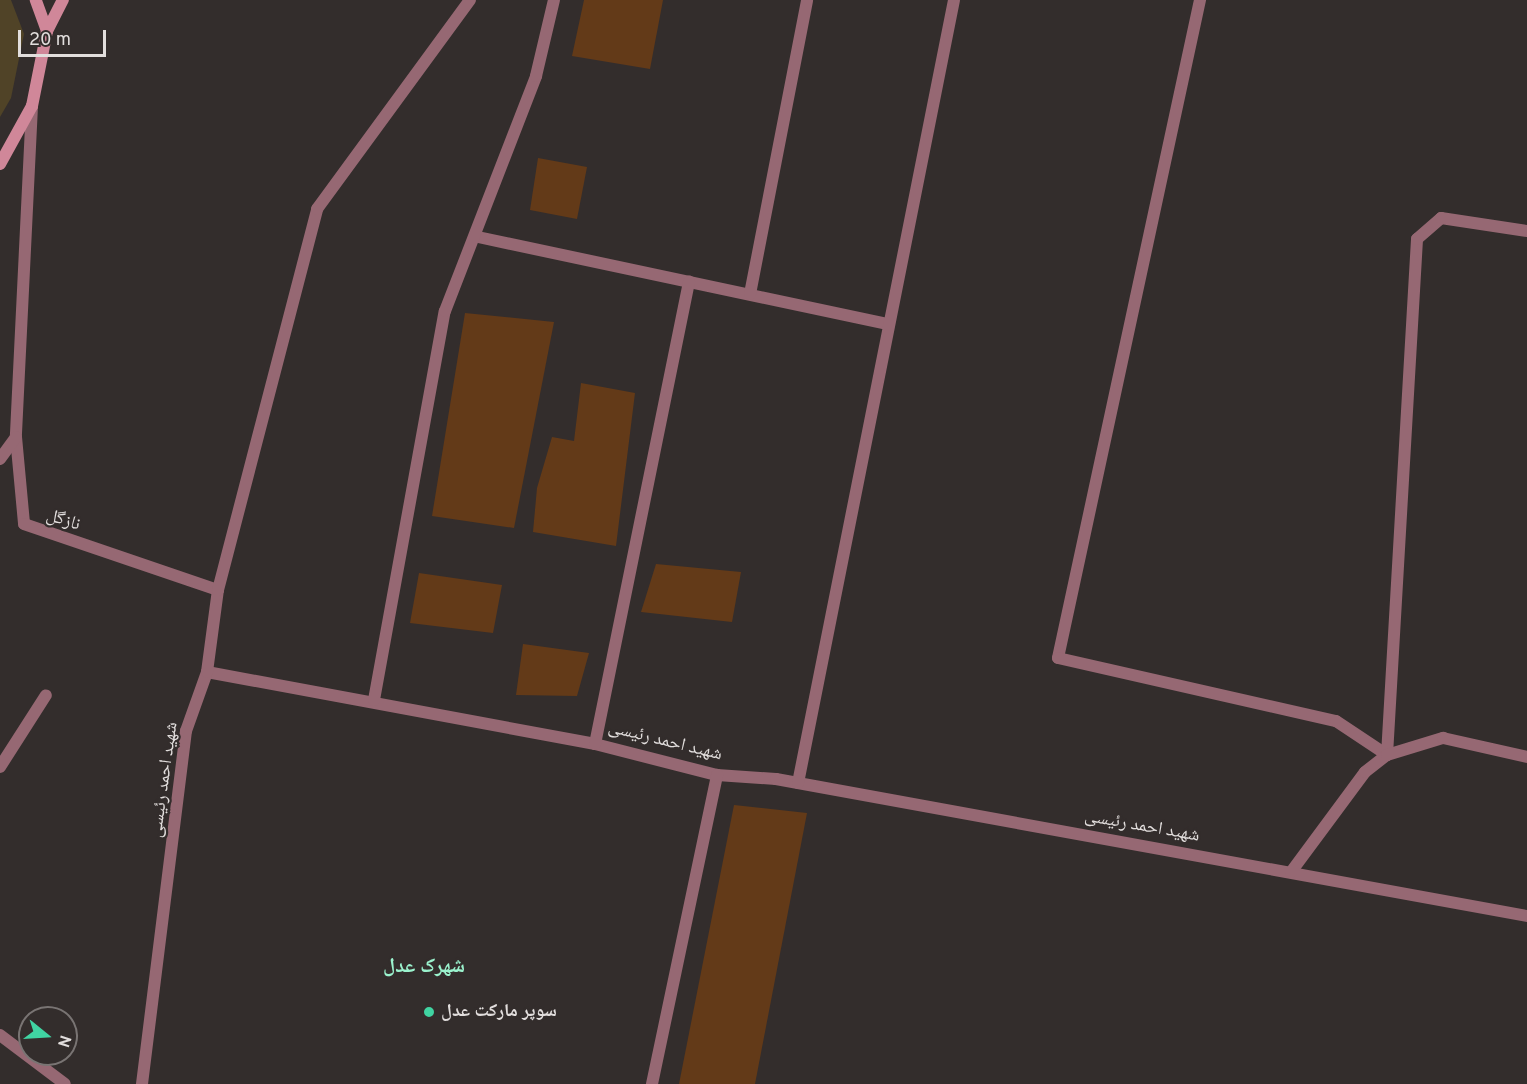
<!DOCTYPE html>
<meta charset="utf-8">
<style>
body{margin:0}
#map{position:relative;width:1527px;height:1084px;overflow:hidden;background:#332d2c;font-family:Overpass,"Noto Naskh Arabic",sans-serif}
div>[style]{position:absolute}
.green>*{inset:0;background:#504327}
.building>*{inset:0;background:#633a18}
.service>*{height:12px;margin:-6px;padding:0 6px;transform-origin:6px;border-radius:6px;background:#966873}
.minor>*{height:12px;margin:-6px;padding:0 6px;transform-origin:6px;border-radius:6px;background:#966873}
.secondary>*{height:12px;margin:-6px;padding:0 6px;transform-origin:6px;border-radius:6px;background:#d08799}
.dots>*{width:16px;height:16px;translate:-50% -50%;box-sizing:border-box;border:3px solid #332d2c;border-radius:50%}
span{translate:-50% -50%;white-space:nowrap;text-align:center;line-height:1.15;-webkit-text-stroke:4.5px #332d2c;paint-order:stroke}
.street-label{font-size:18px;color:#e2dedd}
.poi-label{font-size:18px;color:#e2dedd;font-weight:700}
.left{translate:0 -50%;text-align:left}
.neighbourhood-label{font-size:20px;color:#9bf3ce;font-weight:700}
.north{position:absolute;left:18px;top:1006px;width:60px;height:60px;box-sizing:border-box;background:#332d2c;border:2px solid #797473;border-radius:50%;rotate:108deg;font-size:16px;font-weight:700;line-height:24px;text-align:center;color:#e2dedd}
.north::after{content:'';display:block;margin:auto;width:21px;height:27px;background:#40d4a2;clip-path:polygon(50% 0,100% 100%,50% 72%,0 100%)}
.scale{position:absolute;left:18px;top:30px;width:88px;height:27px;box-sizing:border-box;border:3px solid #e2dedd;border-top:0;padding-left:8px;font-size:18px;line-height:21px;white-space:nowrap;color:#e2dedd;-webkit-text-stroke:4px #332d2c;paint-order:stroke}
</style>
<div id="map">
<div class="green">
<i style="clip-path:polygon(0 0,11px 0,24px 34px,11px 98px,0 117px)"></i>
</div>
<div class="building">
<i style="clip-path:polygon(584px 0,663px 0,650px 69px,572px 56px)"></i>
<i style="clip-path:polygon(538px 158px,587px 167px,577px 219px,530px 210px)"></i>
<i style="clip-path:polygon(465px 313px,554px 322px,514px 528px,432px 516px)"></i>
<i style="clip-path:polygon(581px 383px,635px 393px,616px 546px,533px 532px,537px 488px,552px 437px,574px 441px)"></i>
<i style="clip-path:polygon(656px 564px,741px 572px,732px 622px,641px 612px)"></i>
<i style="clip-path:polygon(419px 573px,502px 585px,493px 633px,410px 623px)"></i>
<i style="clip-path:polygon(523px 644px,589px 653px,577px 696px,516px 695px)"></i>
<i style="clip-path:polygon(734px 805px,807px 813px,755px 1084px,679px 1084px)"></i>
</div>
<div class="service">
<i style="left:32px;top:106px;width:331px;rotate:92.8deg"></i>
<i style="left:16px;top:437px;width:87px;rotate:84.7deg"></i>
<i style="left:24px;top:524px;width:205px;rotate:18.8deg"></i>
</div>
<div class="minor">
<i style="left:1200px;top:0;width:673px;rotate:102.18deg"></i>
<i style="left:1058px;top:658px;width:285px;rotate:12.8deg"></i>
<i style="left:1336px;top:721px;width:61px;rotate:33.7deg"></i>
<i style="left:478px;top:237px;width:418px;rotate:12deg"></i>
<i style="left:750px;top:294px;width:299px;rotate:-79deg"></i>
<i style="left:0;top:459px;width:27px;rotate:-54deg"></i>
<i style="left:207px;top:672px;width:395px;rotate:10.5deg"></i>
<i style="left:595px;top:744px;width:126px;rotate:14.3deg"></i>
<i style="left:717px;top:775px;width:59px;rotate:3.9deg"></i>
<i style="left:776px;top:779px;width:763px;rotate:10.34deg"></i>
<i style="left:374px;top:700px;width:395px;rotate:-79.7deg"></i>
<i style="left:445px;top:311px;width:252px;rotate:-68.8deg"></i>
<i style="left:536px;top:76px;width:78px;rotate:-76.7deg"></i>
<i style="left:595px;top:744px;width:472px;rotate:-78.5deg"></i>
<i style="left:1387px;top:755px;width:517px;rotate:-86.67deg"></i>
<i style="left:1417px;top:239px;width:32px;rotate:-41deg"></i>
<i style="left:1441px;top:218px;width:87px;rotate:8.6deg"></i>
<i style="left:0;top:767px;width:85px;rotate:-57.4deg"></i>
<i style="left:798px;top:783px;width:798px;rotate:-78.73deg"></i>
<i style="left:1291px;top:872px;width:124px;rotate:-53.5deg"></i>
<i style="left:1365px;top:772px;width:28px;rotate:-38deg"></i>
<i style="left:1387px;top:755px;width:59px;rotate:-16.9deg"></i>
<i style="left:1443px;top:738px;width:86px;rotate:12.7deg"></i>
<i style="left:0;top:1035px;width:81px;rotate:37deg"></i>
<i style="left:142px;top:1084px;width:356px;rotate:-82.9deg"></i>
<i style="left:186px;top:731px;width:63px;rotate:-70.4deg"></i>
<i style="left:207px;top:672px;width:83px;rotate:-82.4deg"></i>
<i style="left:218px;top:590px;width:394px;rotate:-75.4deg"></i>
<i style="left:317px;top:209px;width:259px;rotate:-53.8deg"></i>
<i style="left:652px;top:1084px;width:316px;rotate:-78.1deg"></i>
</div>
<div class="secondary">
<i style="left:47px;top:31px;width:35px;rotate:-63deg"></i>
<i style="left:0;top:164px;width:66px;rotate:-61.1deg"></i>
<i style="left:32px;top:106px;width:76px;rotate:-78.7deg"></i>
<i style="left:47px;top:31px;width:33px;rotate:-110deg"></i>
</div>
<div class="dots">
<i style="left:429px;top:1012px;background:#40d4a2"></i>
</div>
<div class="street-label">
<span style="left:63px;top:521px;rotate:18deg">نازگل</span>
<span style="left:665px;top:742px;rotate:14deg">شهید احمد رئیسی</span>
<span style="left:165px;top:780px;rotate:-82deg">شهید احمد رئیسی</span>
<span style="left:1142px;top:827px;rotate:10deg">شهید احمد رئیسی</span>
</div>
<div class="poi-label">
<span class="left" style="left:441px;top:1012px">سوپر مارکت عدل</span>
</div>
<div class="neighbourhood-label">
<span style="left:424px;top:967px">شهرک عدل</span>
</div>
<div class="north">N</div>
<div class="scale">20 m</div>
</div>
